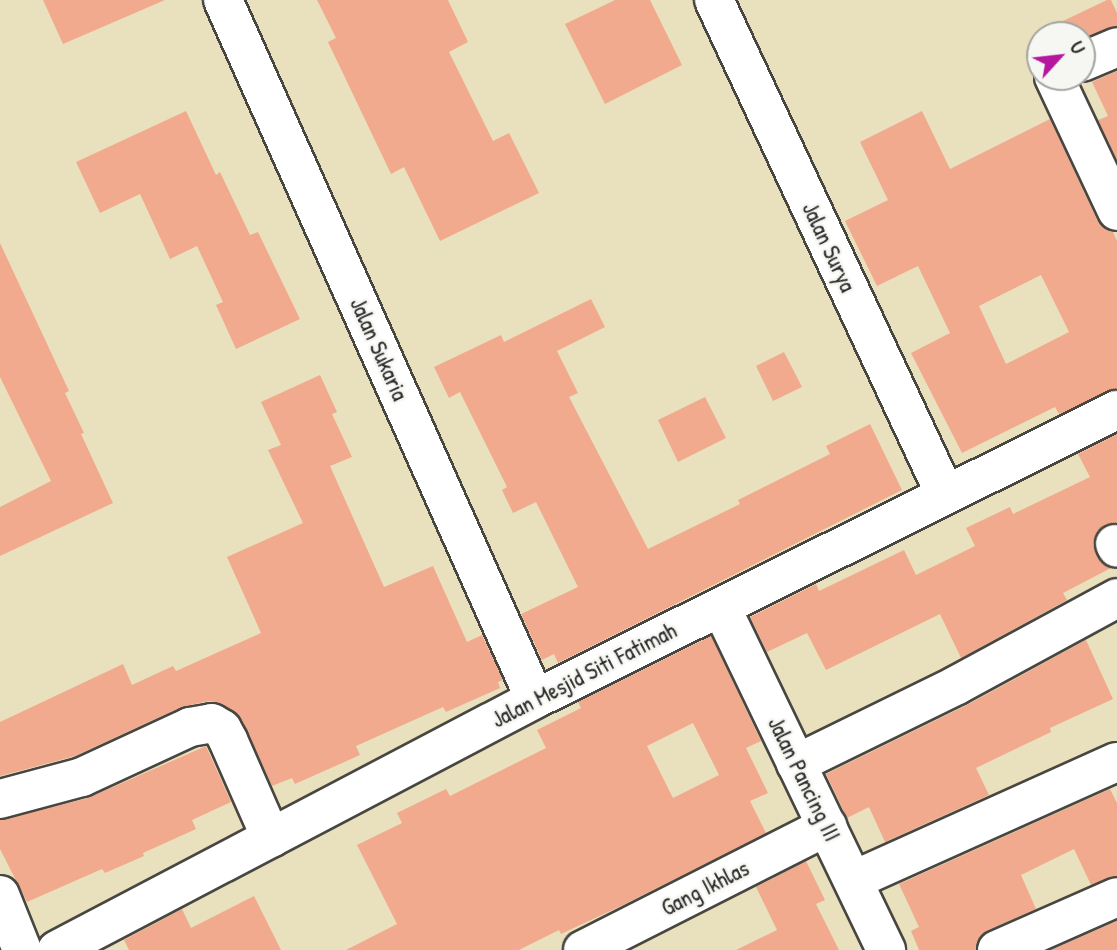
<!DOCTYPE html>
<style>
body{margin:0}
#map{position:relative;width:1117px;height:950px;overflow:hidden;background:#e9e1bd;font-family:"Patrick Hand",sans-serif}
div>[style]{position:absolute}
.building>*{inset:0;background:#f1aa8e}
.roads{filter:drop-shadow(2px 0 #484641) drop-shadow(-2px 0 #484641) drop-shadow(0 2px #484641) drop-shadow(0 -2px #484641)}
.minor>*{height:38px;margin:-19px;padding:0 19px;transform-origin:19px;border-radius:19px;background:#fff}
span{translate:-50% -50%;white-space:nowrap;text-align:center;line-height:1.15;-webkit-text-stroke:5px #f6f6f2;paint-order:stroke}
.street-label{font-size:23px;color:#2b2b2b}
.north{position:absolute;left:1026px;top:21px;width:70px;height:70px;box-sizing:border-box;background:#f6f6f2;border:2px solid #a5a5a2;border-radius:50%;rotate:63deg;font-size:19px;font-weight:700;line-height:28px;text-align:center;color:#2b2b2b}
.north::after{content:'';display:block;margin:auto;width:24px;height:32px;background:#b5179e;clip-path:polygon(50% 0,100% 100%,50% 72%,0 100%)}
</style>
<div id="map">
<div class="building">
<i style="clip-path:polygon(43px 0,165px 0,63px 44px)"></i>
<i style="clip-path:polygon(317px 0,448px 0,468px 42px,449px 52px,493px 141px,509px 133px,539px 193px,440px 241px,404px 167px,391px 174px,328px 42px,336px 38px)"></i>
<i style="clip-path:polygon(615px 0,650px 0,682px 65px,605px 104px,565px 24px)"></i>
<i style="clip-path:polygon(1107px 0,1111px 0,1117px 13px,1117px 26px,1082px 38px,1082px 35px,1070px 35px,1063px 21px)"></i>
<i style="clip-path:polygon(1117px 71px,1117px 160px,1098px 120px,1108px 116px,1092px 82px)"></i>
<i style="clip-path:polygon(186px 111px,216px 175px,220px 172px,250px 235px,258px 232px,300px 319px,236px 349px,216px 305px,223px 302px,197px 246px,170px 259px,140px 194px,100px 213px,76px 162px)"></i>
<i style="clip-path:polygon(evenodd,922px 111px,950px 169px,1050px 119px,1097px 220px,1113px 232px,1117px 241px,1117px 388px,1059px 414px,1055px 407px,962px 453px,911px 353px,950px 333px,918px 266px,877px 286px,845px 221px,888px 200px,860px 142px,922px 111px,1041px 275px,1069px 332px,1006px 364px,979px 306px,1041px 275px)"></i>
<i style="clip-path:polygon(0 243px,69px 391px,65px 393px,84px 433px,81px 434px,113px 503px,0 556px,0 507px,51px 481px,0 377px)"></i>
<i style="clip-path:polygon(591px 299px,605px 327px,557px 351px,578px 393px,569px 397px,648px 549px,740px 504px,738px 500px,830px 454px,826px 446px,870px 424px,902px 490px,558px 663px,554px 654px,542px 660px,521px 614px,578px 587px,536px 502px,513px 513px,502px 490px,507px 487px,460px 392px,449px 398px,434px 367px,501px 335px,504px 342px)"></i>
<i style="clip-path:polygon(784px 352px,802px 387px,773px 401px,756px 366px)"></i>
<i style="clip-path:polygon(320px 375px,337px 412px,332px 414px,352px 457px,330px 466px,384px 587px,433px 566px,467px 642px,482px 635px,503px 680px,498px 682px,500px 688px,446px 712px,443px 707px,356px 746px,360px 755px,295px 784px,292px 778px,272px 786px,241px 718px,223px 704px,209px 701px,181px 707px,75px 756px,0 776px,0 722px,123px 664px,132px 685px,173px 666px,176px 671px,261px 633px,227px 557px,303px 523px,268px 450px,281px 445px,261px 402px)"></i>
<i style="clip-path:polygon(705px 397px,726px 438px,678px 462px,658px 420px)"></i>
<i style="clip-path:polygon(1117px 434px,1117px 522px,1106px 524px,1097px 531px,1093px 543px,1098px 558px,1111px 568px,1063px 593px,1067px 600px,961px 658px,940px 614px,826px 670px,807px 633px,767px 652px,750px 617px,816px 584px,819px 591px,904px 550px,916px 575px,975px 546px,966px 528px,1010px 507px,1013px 514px,1090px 477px,1078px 454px)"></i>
<i style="clip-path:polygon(evenodd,711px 636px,761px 741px,746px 748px,768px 793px,750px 801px,766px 833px,623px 905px,561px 934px,559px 930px,519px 950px,346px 950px,397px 924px,357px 845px,402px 823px,397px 813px,446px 789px,450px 796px,546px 748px,537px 730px,581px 708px,578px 702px,711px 636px,693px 723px,719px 775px,673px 798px,647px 746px,693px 723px)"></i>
<i style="clip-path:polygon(1086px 640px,1113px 699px,1050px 728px,1051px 732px,976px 768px,989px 795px,885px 842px,869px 807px,847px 818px,826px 774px,967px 705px)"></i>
<i style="clip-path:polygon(206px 746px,231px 802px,192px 820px,196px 829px,143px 853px,144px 856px,105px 873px,102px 869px,27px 902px,0 849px,0 820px,88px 798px)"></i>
<i style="clip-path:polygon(1110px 789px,1117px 803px,1117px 876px,1091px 885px,1074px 849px,1021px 875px,1036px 909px,988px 930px,979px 938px,976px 950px,919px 950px,911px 931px,919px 927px,899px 884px)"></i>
<i style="clip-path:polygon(806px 861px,825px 900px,816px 904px,839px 950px,736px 950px,777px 930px,756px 887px)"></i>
<i style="clip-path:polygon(254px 896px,281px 950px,129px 950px,124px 940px,182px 909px,191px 928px)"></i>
<i style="clip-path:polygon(1117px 921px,1117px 950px,1051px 950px)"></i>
</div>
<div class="roads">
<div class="minor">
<i style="left:223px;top:0;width:765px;rotate:65.95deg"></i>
<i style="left:714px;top:0;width:545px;rotate:64.94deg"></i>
<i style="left:1082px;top:62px;width:38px;rotate:-23deg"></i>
<i style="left:1054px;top:77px;width:148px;rotate:64.8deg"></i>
<i style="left:1115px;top:544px;width:4px;rotate:63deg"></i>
<i style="left:721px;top:607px;width:381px;rotate:64.3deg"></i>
<i style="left:796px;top:764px;width:179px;rotate:-26.1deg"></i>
<i style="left:957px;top:685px;width:182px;rotate:-28.5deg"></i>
<i style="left:0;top:799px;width:85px;rotate:-15deg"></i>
<i style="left:82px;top:777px;width:119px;rotate:-24.8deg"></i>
<i style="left:190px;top:727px;width:22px;rotate:-10deg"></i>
<i style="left:212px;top:723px;width:12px;rotate:31deg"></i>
<i style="left:222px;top:729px;width:13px;rotate:61deg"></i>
<i style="left:228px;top:740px;width:107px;rotate:66.3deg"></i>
<i style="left:854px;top:880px;width:288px;rotate:-24.2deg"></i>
<i style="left:0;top:895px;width:59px;rotate:68.2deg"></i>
<i style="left:57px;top:950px;width:540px;rotate:-27.7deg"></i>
<i style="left:535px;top:699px;width:650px;rotate:-26.41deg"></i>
<i style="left:583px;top:950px;width:274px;rotate:-26.9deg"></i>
<i style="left:997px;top:950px;width:131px;rotate:-23.8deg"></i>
</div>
</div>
<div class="street-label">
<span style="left:829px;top:247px;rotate:65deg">Jalan Surya</span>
<span style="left:379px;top:349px;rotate:66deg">Jalan Sukaria</span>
<span style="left:584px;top:675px;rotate:-27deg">Jalan Mesjid Siti Fatimah</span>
<span style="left:804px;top:779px;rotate:64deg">Jalan Pancing III</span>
<span style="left:705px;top:888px;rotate:-27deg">Gang Ikhlas</span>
</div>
<div class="north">U</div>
</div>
